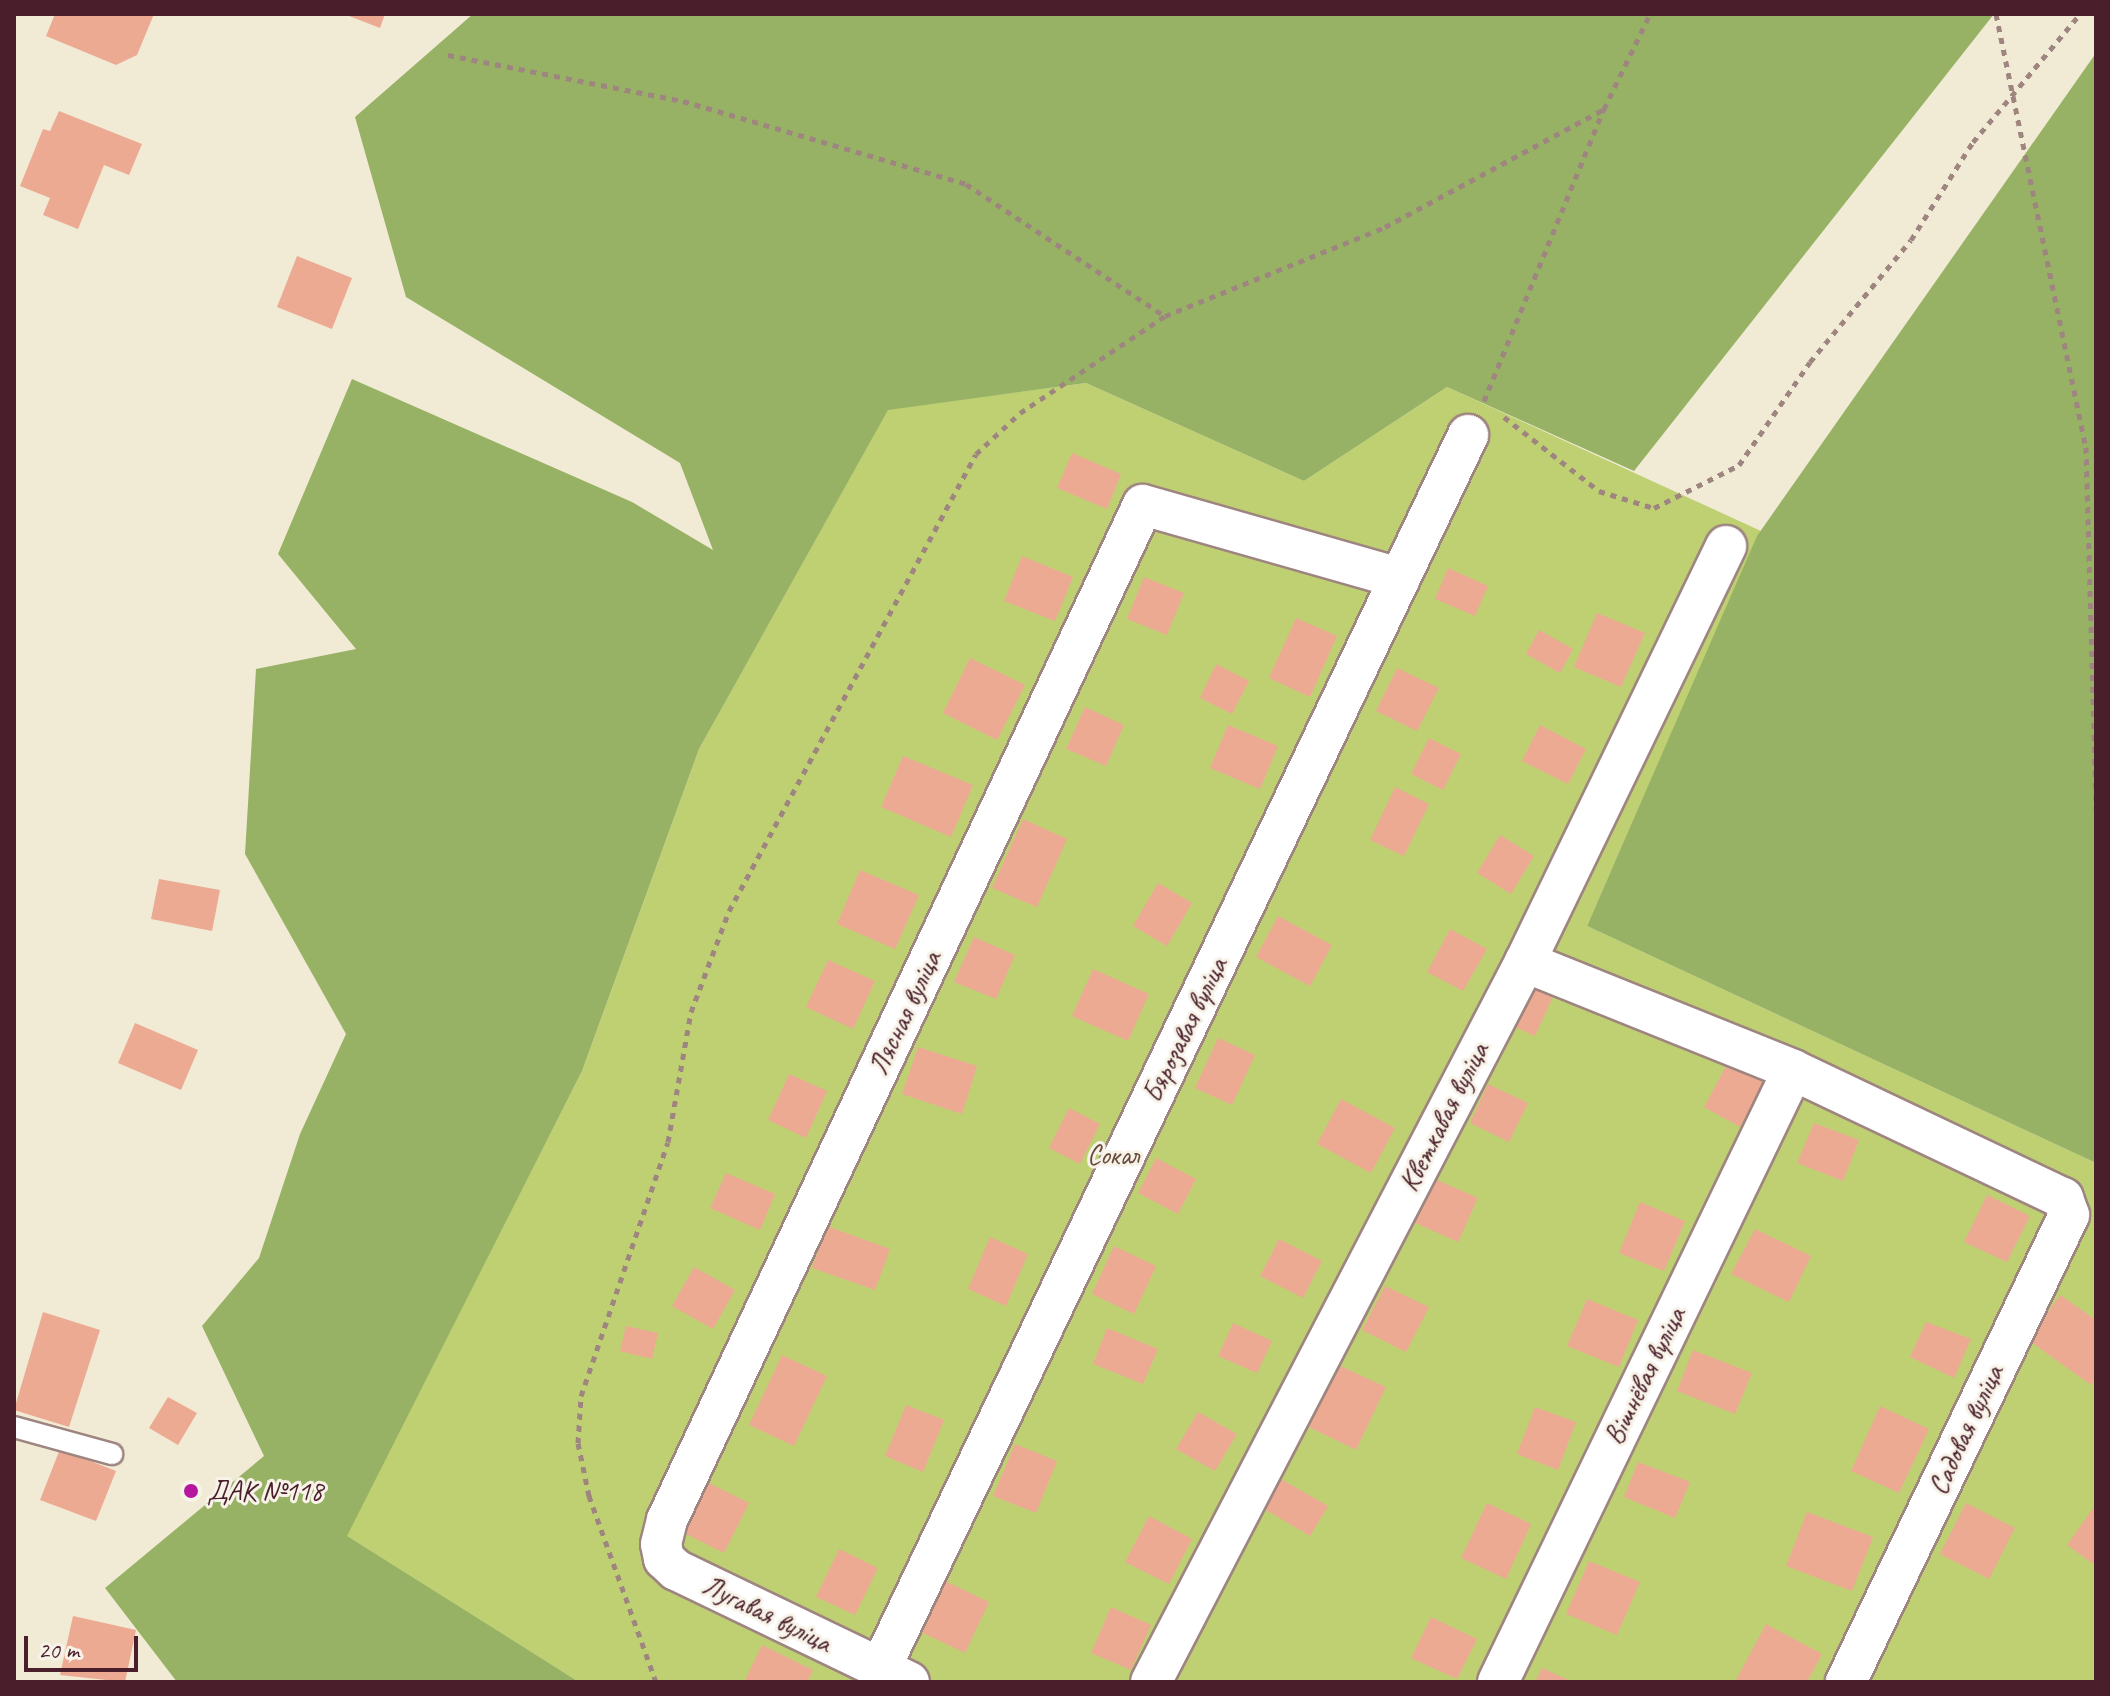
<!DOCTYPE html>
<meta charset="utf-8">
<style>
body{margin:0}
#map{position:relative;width:2110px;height:1696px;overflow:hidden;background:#f1ebd5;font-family:Caveat,sans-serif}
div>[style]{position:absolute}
.green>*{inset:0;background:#bfd073}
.forest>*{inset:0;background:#97b265}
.building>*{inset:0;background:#ecaa93}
.path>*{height:5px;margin-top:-2.5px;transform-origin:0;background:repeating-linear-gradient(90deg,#9e8580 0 6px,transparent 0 12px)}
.roads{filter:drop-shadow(2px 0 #9e8580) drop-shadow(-2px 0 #9e8580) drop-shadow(0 2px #9e8580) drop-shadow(0 -2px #9e8580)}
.service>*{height:20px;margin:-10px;padding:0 10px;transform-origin:10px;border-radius:10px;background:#fff}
.minor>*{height:40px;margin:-20px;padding:0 20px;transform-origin:20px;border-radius:20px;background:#fff}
.dots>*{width:22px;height:22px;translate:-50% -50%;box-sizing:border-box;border:4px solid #f7f3e8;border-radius:50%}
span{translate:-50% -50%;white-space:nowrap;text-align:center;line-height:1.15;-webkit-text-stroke:6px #f7f3e8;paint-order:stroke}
.street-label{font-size:28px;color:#4a1f2b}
.park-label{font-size:28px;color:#674b3d}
.poi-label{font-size:28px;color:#4a1f2b}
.left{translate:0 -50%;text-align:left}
.frame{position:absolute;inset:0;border:16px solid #4a1f2b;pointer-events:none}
.scale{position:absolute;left:24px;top:1636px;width:114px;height:36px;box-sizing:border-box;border:4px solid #4a1f2b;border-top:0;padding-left:10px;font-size:24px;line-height:28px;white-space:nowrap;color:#4a1f2b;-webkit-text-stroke:6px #f7f3e8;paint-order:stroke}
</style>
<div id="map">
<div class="green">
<i style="clip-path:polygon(1086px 383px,1304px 481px,1447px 387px,1761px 531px,1587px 926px,2096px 1163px,2096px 1682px,579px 1682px,346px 1536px,582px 1071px,699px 749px,888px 409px)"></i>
</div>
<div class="forest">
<i style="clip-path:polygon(473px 14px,1994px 14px,1634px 471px,1447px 387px,1304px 481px,1086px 383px,888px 410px,699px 749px,582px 1071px,347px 1536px,579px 1682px,177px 1682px,105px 1588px,264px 1456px,202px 1326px,259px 1258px,300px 1134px,346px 1034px,245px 854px,256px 669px,356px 649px,278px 554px,352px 379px,632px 502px,713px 550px,680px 463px,406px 297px,355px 117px)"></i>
<i style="clip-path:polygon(2096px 53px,2096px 1163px,1587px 926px,1757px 536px)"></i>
</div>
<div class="building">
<i style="clip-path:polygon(55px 14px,154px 14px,137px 55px,116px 65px,46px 36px)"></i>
<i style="clip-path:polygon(344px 14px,385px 14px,380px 28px)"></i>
<i style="clip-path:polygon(59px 111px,142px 144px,129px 175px,104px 165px,78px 229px,43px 215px,50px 198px,20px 186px,43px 129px,50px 131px)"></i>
<i style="clip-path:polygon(297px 256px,352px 278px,332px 329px,277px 307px)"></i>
<i style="clip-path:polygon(1072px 453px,1121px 474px,1107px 509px,1057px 488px)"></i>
<i style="clip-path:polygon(1022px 556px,1073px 577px,1055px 621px,1004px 601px)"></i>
<i style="clip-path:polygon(1448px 568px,1488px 586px,1475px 616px,1435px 599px)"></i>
<i style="clip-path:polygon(1144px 577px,1184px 593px,1167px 635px,1127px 619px)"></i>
<i style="clip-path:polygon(1597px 613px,1645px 633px,1621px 687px,1574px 667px)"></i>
<i style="clip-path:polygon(1296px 618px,1337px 636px,1310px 697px,1269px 678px)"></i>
<i style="clip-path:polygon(1539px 630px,1573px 649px,1560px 673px,1526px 654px)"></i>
<i style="clip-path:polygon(970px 658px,1025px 685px,997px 740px,943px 713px)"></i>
<i style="clip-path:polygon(1216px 664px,1249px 681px,1232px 714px,1200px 698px)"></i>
<i style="clip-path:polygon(1397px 668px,1439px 688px,1417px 731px,1376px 711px)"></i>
<i style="clip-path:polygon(1085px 707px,1124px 725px,1106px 766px,1066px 749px)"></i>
<i style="clip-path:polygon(1228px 725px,1278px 746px,1260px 789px,1210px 768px)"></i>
<i style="clip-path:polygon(1540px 725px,1586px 749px,1568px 784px,1522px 761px)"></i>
<i style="clip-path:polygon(1429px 738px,1461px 754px,1443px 790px,1411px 774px)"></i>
<i style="clip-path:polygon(903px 756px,973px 785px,951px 837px,881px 807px)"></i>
<i style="clip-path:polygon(1395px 787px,1429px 804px,1404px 856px,1370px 840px)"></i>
<i style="clip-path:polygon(1023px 819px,1067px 839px,1037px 907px,992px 888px)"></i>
<i style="clip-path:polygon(1500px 835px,1534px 856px,1511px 894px,1477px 873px)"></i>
<i style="clip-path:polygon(860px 870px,919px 895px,895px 949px,837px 924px)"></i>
<i style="clip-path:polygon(159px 879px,220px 890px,212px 931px,151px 919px)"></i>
<i style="clip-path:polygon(1158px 883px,1192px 903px,1167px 946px,1133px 926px)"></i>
<i style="clip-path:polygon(1278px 916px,1332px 945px,1310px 986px,1256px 957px)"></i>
<i style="clip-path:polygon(1450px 929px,1487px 949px,1463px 991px,1427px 972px)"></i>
<i style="clip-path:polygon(974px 937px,1015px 955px,996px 999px,954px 982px)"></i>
<i style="clip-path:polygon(828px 960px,875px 981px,853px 1029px,806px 1007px)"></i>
<i style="clip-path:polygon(1093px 969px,1149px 994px,1128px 1041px,1072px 1016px)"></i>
<i style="clip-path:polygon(1532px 982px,1555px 992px,1535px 1036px,1513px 1026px)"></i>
<i style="clip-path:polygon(135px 1023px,198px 1050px,181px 1090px,118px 1063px)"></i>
<i style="clip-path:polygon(1218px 1038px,1255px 1055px,1232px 1105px,1195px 1088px)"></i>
<i style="clip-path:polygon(918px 1047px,977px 1066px,962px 1114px,902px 1094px)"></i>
<i style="clip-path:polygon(1731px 1057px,1767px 1076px,1740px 1127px,1704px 1107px)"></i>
<i style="clip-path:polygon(789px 1074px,827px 1091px,806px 1138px,768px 1120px)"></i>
<i style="clip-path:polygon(1488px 1084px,1528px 1103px,1509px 1142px,1470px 1123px)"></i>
<i style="clip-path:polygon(1341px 1099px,1395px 1128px,1371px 1173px,1317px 1144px)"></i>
<i style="clip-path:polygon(1069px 1108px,1100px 1124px,1080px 1164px,1049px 1148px)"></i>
<i style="clip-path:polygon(1814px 1123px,1859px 1140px,1843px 1181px,1797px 1163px)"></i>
<i style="clip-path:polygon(1156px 1158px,1196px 1179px,1178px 1214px,1138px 1193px)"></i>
<i style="clip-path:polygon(726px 1173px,775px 1194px,760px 1230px,710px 1208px)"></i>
<i style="clip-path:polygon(1430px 1177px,1478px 1198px,1458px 1242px,1411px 1221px)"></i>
<i style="clip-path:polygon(1987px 1195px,2030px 1216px,2007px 1262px,1964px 1242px)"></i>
<i style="clip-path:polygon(1640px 1202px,1685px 1221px,1664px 1271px,1619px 1253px)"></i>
<i style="clip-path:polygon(827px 1226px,890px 1249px,875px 1290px,812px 1268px)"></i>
<i style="clip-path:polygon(1755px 1229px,1811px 1256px,1789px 1302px,1731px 1274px)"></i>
<i style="clip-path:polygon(990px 1237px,1028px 1254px,1006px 1306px,968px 1289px)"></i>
<i style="clip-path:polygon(1279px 1239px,1322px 1261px,1303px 1298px,1260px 1276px)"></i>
<i style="clip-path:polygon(1114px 1246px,1156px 1266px,1134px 1314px,1092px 1294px)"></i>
<i style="clip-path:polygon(694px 1267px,735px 1290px,713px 1329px,672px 1306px)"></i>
<i style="clip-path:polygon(1385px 1286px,1429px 1307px,1406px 1352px,1362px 1330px)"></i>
<i style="clip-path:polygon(2060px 1295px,2096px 1320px,2096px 1378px,2091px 1385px,2028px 1340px)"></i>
<i style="clip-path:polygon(1587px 1299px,1638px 1320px,1619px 1367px,1567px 1346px)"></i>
<i style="clip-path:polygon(43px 1312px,100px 1330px,69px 1427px,14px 1410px)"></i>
<i style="clip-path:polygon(1926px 1322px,1971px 1339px,1954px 1378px,1910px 1357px)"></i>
<i style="clip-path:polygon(1233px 1323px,1272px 1341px,1257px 1373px,1218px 1356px)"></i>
<i style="clip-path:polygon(626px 1326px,658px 1333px,652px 1359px,620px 1351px)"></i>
<i style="clip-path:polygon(1107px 1328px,1158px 1349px,1143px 1384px,1093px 1364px)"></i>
<i style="clip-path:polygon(1693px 1350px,1752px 1373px,1735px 1414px,1677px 1391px)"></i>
<i style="clip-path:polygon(782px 1355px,827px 1376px,794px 1446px,749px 1425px)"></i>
<i style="clip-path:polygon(1338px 1365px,1386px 1387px,1356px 1450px,1309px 1427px)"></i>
<i style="clip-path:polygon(168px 1397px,197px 1413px,178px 1445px,149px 1428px)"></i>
<i style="clip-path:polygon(906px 1405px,944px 1420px,923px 1472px,885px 1456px)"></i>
<i style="clip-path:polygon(1880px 1406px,1929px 1429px,1899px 1493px,1851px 1471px)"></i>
<i style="clip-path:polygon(1535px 1407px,1576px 1422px,1558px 1470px,1517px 1454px)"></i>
<i style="clip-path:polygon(1198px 1412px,1237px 1434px,1215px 1471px,1176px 1449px)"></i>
<i style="clip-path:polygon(1015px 1444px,1057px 1461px,1036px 1513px,993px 1496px)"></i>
<i style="clip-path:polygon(60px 1449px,116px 1471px,96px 1521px,40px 1500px)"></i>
<i style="clip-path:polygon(1638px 1462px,1690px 1482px,1675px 1518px,1624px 1497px)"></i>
<i style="clip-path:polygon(1279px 1478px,1328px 1506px,1310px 1536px,1261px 1507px)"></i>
<i style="clip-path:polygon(705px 1481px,749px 1503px,724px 1553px,680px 1531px)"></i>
<i style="clip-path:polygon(1487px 1503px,1531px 1524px,1506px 1579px,1461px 1558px)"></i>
<i style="clip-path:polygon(1966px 1503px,2015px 1528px,1989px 1579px,1940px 1554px)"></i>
<i style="clip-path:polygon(2096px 1504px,2096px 1566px,2067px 1545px)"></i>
<i style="clip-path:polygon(1807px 1512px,1873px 1537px,1852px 1591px,1786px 1566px)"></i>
<i style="clip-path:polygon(1149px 1516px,1192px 1539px,1169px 1584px,1125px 1562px)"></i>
<i style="clip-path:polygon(839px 1549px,878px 1568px,855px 1615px,816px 1597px)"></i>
<i style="clip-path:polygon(1589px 1561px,1640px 1582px,1617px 1635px,1566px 1614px)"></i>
<i style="clip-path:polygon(945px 1581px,989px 1602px,965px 1653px,921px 1632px)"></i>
<i style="clip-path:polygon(1111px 1607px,1151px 1625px,1131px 1670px,1091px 1653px)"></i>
<i style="clip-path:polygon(73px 1616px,136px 1630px,125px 1682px,60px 1675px)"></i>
<i style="clip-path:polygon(1431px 1617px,1477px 1639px,1457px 1679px,1411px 1658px)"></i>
<i style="clip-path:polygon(1766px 1624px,1822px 1654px,1807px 1682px,1736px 1680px)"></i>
<i style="clip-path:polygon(762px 1645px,813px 1670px,807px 1682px,744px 1682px)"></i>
<i style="clip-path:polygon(1542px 1668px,1573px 1682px,1535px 1682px)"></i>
</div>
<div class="path">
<i style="left:1996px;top:14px;width:442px;rotate:78.3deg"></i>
<i style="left:2086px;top:447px;width:364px;rotate:88.4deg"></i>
<i style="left:448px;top:55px;width:239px;rotate:11.1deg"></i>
<i style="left:683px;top:101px;width:295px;rotate:16.3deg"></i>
<i style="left:966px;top:184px;width:239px;rotate:33.6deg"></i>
<i style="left:1484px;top:401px;width:316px;rotate:-67.7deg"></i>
<i style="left:1604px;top:109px;width:106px;rotate:-64.2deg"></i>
<i style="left:1504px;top:417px;width:120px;rotate:37.9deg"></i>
<i style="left:1599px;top:491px;width:58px;rotate:17.2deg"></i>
<i style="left:1654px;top:508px;width:95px;rotate:-26.8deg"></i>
<i style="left:1739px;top:465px;width:125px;rotate:-55.4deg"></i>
<i style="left:1810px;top:362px;width:158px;rotate:-50.4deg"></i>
<i style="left:1911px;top:240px;width:116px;rotate:-57.7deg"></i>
<i style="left:1973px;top:142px;width:167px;rotate:-50.1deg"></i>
<i style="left:656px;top:1682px;width:198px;rotate:-109.8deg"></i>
<i style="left:589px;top:1496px;width:54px;rotate:-101.7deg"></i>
<i style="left:578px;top:1443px;width:47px;rotate:-86.3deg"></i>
<i style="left:581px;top:1396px;width:268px;rotate:-71.1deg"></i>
<i style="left:668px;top:1142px;width:132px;rotate:-80deg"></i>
<i style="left:691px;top:1012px;width:108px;rotate:-69.4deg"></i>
<i style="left:729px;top:911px;width:519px;rotate:-61.61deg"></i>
<i style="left:976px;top:454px;width:60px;rotate:-43deg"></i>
<i style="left:1020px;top:413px;width:174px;rotate:-33.8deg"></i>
<i style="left:1165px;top:316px;width:237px;rotate:-22deg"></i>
<i style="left:1385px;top:227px;width:249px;rotate:-28.3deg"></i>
</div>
<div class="roads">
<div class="service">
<i style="left:14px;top:1427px;width:102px;rotate:15.4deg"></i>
</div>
<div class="minor">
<i style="left:1525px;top:962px;width:289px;rotate:21.9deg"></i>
<i style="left:1793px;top:1070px;width:299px;rotate:25.4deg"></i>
<i style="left:2063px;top:1198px;width:18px;rotate:71deg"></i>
<i style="left:2069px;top:1215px;width:518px;rotate:115.53deg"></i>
<i style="left:880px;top:1669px;width:1367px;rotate:-64.52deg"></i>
<i style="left:909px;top:1682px;width:259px;rotate:-154.3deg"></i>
<i style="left:676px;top:1570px;width:16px;rotate:-137deg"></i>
<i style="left:664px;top:1559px;width:15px;rotate:-101deg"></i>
<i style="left:661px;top:1544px;width:25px;rotate:-76deg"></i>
<i style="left:667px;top:1520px;width:1121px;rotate:-64.88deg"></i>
<i style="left:1143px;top:505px;width:267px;rotate:15.9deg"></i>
<i style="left:1151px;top:1682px;width:811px;rotate:-62.55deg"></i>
<i style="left:1525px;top:962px;width:462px;rotate:-64.2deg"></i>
<i style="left:1498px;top:1682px;width:679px;rotate:-64.26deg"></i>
</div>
</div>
<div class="dots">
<i style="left:191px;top:1491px;background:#b5179e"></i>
</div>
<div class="street-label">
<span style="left:905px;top:1013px;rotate:-65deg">Лясная вуліца</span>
<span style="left:1185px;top:1030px;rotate:-64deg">Бярозавая вуліца</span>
<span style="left:1444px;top:1117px;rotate:-63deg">Кветкавая вуліца</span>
<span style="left:1645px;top:1376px;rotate:-64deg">Вішнёвая вуліца</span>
<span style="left:1966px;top:1430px;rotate:-65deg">Садовая вуліца</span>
<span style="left:767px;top:1614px;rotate:26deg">Лугавая вуліца</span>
</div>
<div class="park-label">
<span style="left:1113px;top:1155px">Сокал</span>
</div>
<div class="poi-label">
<span class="left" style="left:207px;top:1491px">ДАК №118</span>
</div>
<div class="frame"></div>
<div class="scale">20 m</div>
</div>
